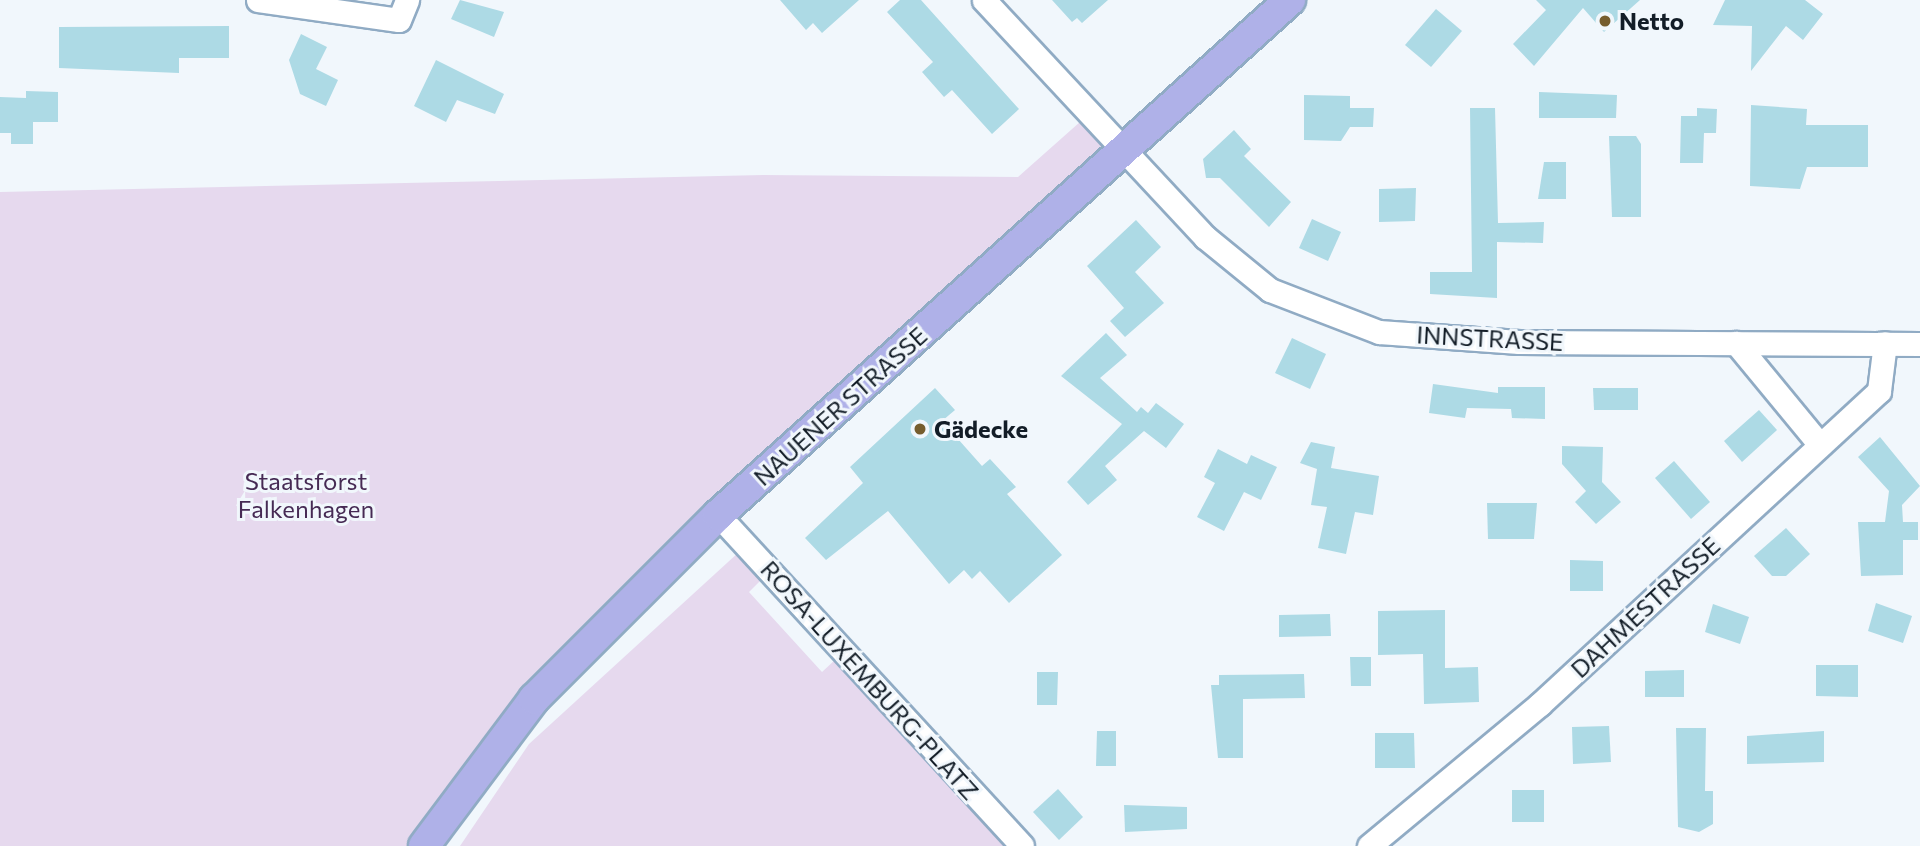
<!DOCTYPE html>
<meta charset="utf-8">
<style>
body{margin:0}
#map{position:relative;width:1920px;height:846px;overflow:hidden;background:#f1f7fc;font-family:Commissioner,sans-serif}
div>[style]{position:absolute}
.green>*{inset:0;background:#e6d9ee}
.building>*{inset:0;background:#addae5}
.roads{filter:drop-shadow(2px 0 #90abc4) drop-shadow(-2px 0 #90abc4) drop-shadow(0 2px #90abc4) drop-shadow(0 -2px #90abc4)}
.minor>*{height:23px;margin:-11.5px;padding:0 11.5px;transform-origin:11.5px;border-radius:11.5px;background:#fff}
.major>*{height:30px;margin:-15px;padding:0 15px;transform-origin:15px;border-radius:15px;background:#afb1e8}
.dots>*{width:19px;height:19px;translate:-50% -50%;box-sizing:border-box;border:4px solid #f1f7fc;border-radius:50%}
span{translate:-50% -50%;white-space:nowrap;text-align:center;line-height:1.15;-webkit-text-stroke:6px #f1f7fc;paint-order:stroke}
.poi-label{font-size:24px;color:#131d27;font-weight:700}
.left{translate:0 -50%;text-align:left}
.street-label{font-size:24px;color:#131d27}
.park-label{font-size:24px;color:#462a54}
</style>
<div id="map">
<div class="green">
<i style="clip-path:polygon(1089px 114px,1123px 152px,534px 699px,424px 846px,0 846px,0 192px,763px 175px,1018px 177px)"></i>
<i style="clip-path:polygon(739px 552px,763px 578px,749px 592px,822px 672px,836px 659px,1006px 846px,460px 846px,529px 744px)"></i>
</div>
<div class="building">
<i style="clip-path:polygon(460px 0,504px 12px,494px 37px,451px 19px)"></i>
<i style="clip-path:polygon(780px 0,859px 0,822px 33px,813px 23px,806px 30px)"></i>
<i style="clip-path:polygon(900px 0,921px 0,1019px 109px,992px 134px,952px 90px,944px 97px,922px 72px,933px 62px,887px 12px)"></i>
<i style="clip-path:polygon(1052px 0,1108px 0,1082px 23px,1077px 18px,1072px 22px)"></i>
<i style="clip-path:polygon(1536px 0,1640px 0,1604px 32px,1583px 8px,1534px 66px,1513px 44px,1546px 10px)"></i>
<i style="clip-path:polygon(1725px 0,1805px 0,1823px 14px,1803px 40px,1786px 26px,1751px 71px,1752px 26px,1713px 25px)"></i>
<i style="clip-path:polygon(1436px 9px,1462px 31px,1431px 67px,1405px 45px)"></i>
<i style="clip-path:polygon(229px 26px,229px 58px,179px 58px,179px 73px,59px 68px,59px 27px)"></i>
<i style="clip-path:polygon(301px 34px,327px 47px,316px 69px,338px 80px,326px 106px,300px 94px,289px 60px)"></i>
<i style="clip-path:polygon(436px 60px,504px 94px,495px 114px,457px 100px,446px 122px,414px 106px)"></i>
<i style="clip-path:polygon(26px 91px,58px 92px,58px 122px,33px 122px,33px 144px,11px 144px,11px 133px,0 133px,0 97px,26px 98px)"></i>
<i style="clip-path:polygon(1539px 92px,1617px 95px,1616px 118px,1539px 118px)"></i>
<i style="clip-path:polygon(1304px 95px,1350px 96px,1350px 108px,1374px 108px,1373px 127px,1350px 127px,1341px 141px,1304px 140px)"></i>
<i style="clip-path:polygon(1751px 105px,1807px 109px,1806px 125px,1868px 125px,1868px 167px,1807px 167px,1800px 189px,1750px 186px)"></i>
<i style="clip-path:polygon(1470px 108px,1495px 108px,1498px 223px,1544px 222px,1543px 243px,1497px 242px,1497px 298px,1430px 294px,1430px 272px,1472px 272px)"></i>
<i style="clip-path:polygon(1697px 108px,1717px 109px,1716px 133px,1704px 133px,1703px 163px,1680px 163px,1681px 116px,1697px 116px)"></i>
<i style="clip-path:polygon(1234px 130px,1251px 149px,1244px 156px,1291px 202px,1269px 227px,1220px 178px,1206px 178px,1203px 159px)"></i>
<i style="clip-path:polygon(1609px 136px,1636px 136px,1641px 144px,1641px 217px,1612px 217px)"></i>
<i style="clip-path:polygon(1544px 162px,1566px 162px,1566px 199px,1538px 199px)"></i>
<i style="clip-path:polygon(1416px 188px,1415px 221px,1379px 222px,1379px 189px)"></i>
<i style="clip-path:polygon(1312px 219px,1341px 232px,1328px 261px,1299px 248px)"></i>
<i style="clip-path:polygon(1136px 220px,1161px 247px,1135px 272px,1164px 303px,1125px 337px,1110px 321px,1124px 308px,1087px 266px)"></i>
<i style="clip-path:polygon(1106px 333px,1127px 355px,1100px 378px,1137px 412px,1141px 407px,1148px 413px,1156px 403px,1184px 424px,1166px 448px,1144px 431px,1105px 466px,1117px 480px,1088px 505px,1067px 482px,1122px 424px,1061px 376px)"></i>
<i style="clip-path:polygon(1292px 338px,1326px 354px,1310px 389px,1275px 373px)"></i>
<i style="clip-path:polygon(1433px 384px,1498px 393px,1498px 387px,1545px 387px,1545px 419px,1512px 418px,1511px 409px,1467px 408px,1465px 418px,1429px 413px)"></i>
<i style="clip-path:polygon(935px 388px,955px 410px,942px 421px,982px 466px,990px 459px,1016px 487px,1007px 494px,1062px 555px,1009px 603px,980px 571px,972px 579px,964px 570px,949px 584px,888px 511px,826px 560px,805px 538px,863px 483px,850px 467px)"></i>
<i style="clip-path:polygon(1593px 388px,1638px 388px,1638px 410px,1594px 410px)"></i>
<i style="clip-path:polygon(1759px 410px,1777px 430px,1742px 462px,1724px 441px)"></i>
<i style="clip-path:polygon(1880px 437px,1920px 486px,1902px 505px,1903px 522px,1918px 522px,1918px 540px,1903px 540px,1903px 575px,1861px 576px,1858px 522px,1885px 522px,1889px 491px,1858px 457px)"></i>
<i style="clip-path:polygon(1311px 442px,1335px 447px,1331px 468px,1379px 476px,1373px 515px,1355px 512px,1346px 554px,1318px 548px,1327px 507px,1311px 505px,1317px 469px,1300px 463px)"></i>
<i style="clip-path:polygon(1562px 446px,1603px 447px,1602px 482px,1621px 502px,1596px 524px,1575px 502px,1586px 491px,1562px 464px)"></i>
<i style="clip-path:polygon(1218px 449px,1247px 464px,1251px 455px,1277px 467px,1261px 500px,1244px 492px,1224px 531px,1197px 517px,1215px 483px,1204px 477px)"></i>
<i style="clip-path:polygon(1674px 461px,1710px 502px,1691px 519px,1655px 478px)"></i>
<i style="clip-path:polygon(1487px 503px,1537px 503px,1534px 539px,1488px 539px)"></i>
<i style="clip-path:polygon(1786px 528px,1810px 554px,1786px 576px,1772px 576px,1754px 556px)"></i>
<i style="clip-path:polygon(1570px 560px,1603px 561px,1603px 591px,1570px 591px)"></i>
<i style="clip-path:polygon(1876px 603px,1912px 616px,1903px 643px,1868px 631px)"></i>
<i style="clip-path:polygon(1713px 604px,1749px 617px,1740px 644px,1705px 632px)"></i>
<i style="clip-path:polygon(1445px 610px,1445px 668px,1478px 667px,1479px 702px,1424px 704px,1423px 654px,1378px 655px,1378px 611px)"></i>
<i style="clip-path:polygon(1330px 614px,1331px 636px,1279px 637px,1279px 615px)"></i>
<i style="clip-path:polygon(1350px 657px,1371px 657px,1371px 686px,1351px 686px)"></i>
<i style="clip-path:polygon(1816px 665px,1858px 665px,1858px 697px,1816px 696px)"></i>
<i style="clip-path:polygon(1684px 670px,1684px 697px,1645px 697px,1645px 671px)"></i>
<i style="clip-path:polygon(1037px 672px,1058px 672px,1057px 705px,1037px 705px)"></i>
<i style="clip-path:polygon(1304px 674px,1305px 698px,1243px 699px,1243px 758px,1218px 758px,1211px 685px,1219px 685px,1219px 675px)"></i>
<i style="clip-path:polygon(1609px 726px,1611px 762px,1573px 764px,1572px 727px)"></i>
<i style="clip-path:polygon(1676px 728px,1706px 728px,1705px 791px,1713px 791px,1713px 824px,1699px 832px,1678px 827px)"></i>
<i style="clip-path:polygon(1097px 731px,1116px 731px,1116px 766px,1096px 766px)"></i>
<i style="clip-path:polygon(1824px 731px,1824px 762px,1747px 764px,1747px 736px)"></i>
<i style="clip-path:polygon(1375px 733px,1414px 733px,1415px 768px,1375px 768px)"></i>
<i style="clip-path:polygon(1058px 789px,1083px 817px,1059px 840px,1033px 812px)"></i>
<i style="clip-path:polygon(1512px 790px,1544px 790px,1544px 822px,1512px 822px)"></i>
<i style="clip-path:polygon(1124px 805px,1187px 807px,1187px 829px,1125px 832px)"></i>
</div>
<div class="roads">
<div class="minor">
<i style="left:258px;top:0;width:142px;rotate:8.1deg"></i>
<i style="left:399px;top:20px;width:22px;rotate:-68deg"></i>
<i style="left:984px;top:0;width:324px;rotate:47deg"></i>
<i style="left:1205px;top:237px;width:84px;rotate:39.2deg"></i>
<i style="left:1270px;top:290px;width:117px;rotate:21.1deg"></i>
<i style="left:1379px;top:332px;width:140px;rotate:4.1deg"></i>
<i style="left:1519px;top:342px;width:401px;rotate:0.3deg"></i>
<i style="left:1736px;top:343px;width:132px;rotate:50.5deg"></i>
<i style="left:718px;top:515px;width:449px;rotate:47.4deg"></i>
<i style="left:1369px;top:846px;width:222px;rotate:-39.7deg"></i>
<i style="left:1540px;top:704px;width:461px;rotate:-42.7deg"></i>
<i style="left:1879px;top:391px;width:48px;rotate:-82.9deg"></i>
</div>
<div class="major">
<i style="left:424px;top:846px;width:184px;rotate:-53.2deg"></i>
<i style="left:534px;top:699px;width:260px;rotate:-45deg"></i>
<i style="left:718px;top:515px;width:770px;rotate:-42deg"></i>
</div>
</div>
<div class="dots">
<i style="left:1605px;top:21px;background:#765d2e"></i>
<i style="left:920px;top:429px;background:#765d2e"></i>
</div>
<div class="poi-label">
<span class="left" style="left:1619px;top:21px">Netto</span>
<span class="left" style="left:934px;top:429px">Gädecke</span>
</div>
<div class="street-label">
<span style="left:1490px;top:338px;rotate:3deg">INNSTRASSE</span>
<span style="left:840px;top:406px;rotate:-42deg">NAUENER STRASSE</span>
<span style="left:1645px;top:607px;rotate:-43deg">DAHMESTRASSE</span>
<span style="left:870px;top:680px;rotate:48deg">ROSA-LUXEMBURG-PLATZ</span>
</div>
<div class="park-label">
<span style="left:306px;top:495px">Staatsforst<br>Falkenhagen</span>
</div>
</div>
